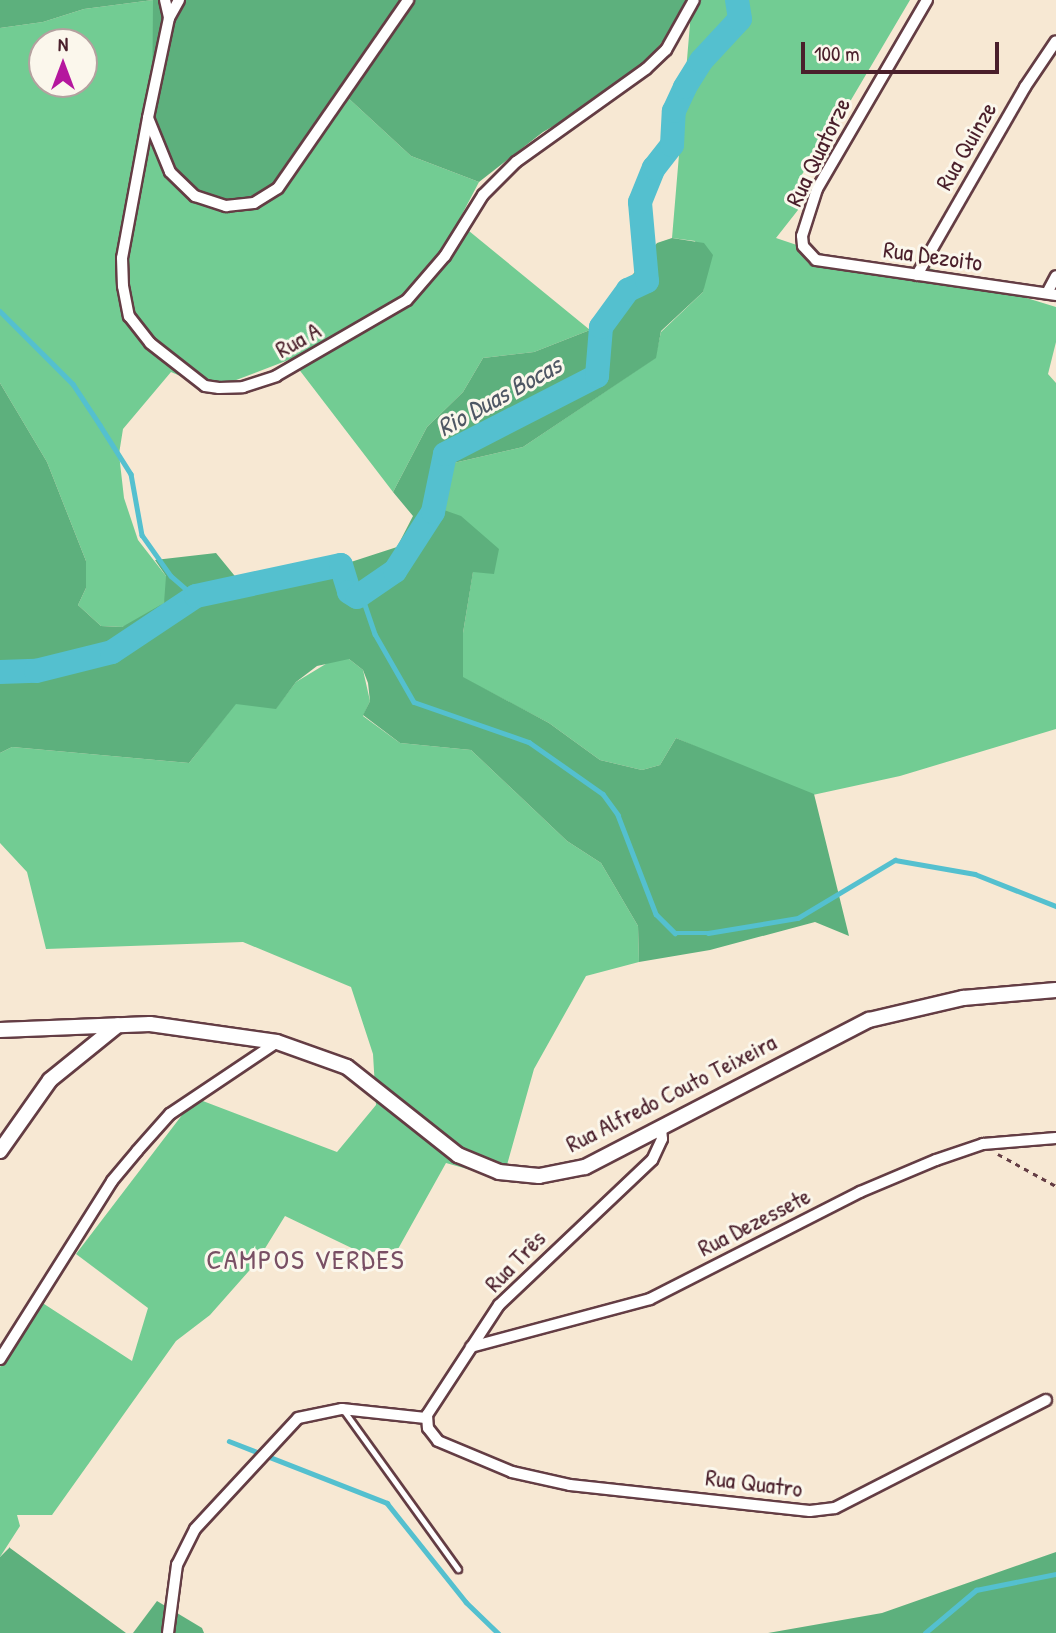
<!DOCTYPE html>
<meta charset="utf-8">
<style>
body{margin:0}
#map{position:relative;width:1056px;height:1633px;overflow:hidden;background:#f7e8d3;font-family:"Patrick Hand",sans-serif}
div>[style]{position:absolute}
.green>*{inset:0;background:#72cc93}
.forest>*{inset:0;background:#5db07d}
.stream>*{height:4.5px;margin:-2.25px;padding:0 2.25px;transform-origin:2.25px;border-radius:2.25px;background:#54c0cf}
.river>*{height:24px;margin:-12px;padding:0 12px;transform-origin:12px;border-radius:12px;background:#54c0cf}
.path>*{height:2.5px;margin-top:-1.25px;transform-origin:0;background:repeating-linear-gradient(90deg,#643d44 0 5px,transparent 0 10px)}
.roads{filter:drop-shadow(2px 0 #643d44) drop-shadow(-2px 0 #643d44) drop-shadow(0 2px #643d44) drop-shadow(0 -2px #643d44)}
.lane>*{height:5px;margin:-2.5px;padding:0 2.5px;transform-origin:2.5px;border-radius:2.5px;background:#fff}
.street>*{height:10px;margin:-5px;padding:0 5px;transform-origin:5px;border-radius:5px;background:#fff}
.secondary>*{height:14px;margin:-7px;padding:0 7px;transform-origin:7px;border-radius:7px;background:#fff}
span{translate:-50% -50%;white-space:nowrap;text-align:center;line-height:1.15;-webkit-text-stroke:6px #fbf7ec;paint-order:stroke}
.street-label{font-size:24px;color:#4a1f2b}
.water-label{font-size:26px;color:#4e5764;font-style:italic}
.quarter-label{font-size:28px;color:#794f64;letter-spacing:2px}
.north{position:absolute;left:28px;top:28px;width:70px;height:70px;box-sizing:border-box;background:#fbf7ec;border:2px solid #b4a19f;border-radius:50%;rotate:0deg;font-size:19px;font-weight:700;line-height:28px;text-align:center;color:#4a1f2b}
.north::after{content:'';display:block;margin:auto;width:24px;height:32px;background:#b5179e;clip-path:polygon(50% 0,100% 100%,50% 72%,0 100%)}
.scale{position:absolute;left:801px;top:42px;width:198px;height:32px;box-sizing:border-box;border:4px solid #4a1f2b;border-top:0;padding-left:9px;font-size:21px;line-height:24px;white-space:nowrap;color:#4a1f2b;-webkit-text-stroke:5px #fbf7ec;paint-order:stroke}
</style>
<div id="map">
<div class="green">
<i style="clip-path:polygon(evenodd,153px 0,155px 88px,346px 96px,411px 156px,479px 182px,458px 222px,590px 330px,534px 352px,483px 358px,463px 392px,427px 427px,393px 492px,291px 359px,223px 385px,199px 384px,171px 372px,123px 429px,119px 454px,124px 498px,138px 540px,166px 576px,169px 588px,164px 603px,142px 619px,122px 627px,101px 626px,78px 605px,86px 588px,86px 561px,47px 462px,0 383px,0 28px,43px 22px,84px 9px,153px 0,42px 42px,84px 42px,84px 84px,42px 84px,42px 42px)"></i>
<i style="clip-path:polygon(692px 0,910px 0,851px 100px,821px 142px,800px 178px,798px 210px,776px 238px,874px 271px,913px 279px,929px 268px,1056px 307px,1056px 342px,1048px 374px,1056px 383px,1056px 729px,900px 776px,808px 796px,676px 738px,660px 765px,642px 770px,600px 760px,549px 723px,463px 678px,463px 633px,473px 571px,441px 509px,445px 465px,523px 447px,655px 358px,661px 332px,703px 292px,705px 272px,695px 241px,672px 238px)"></i>
<i style="clip-path:polygon(334px 659px,349px 659px,363px 670px,370px 701px,363px 716px,400px 743px,471px 750px,567px 841px,601px 863px,638px 926px,639px 962px,586px 976px,534px 1069px,503px 1179px,446px 1163px,398px 1249px,362px 1253px,285px 1216px,256px 1263px,210px 1315px,176px 1341px,52px 1515px,17px 1515px,20px 1526px,0 1557px,0 1367px,41px 1302px,132px 1361px,148px 1308px,76px 1254px,195px 1098px,337px 1152px,376px 1105px,373px 1054px,351px 987px,243px 942px,46px 949px,27px 872px,0 843px,0 753px,12px 747px,189px 763px,236px 703px,276px 708px,296px 682px)"></i>
</div>
<div class="forest">
<i style="clip-path:polygon(0 0,687px 0,671px 31px,629px 83px,543px 132px,479px 182px,411px 156px,346px 96px,277px 187px,254px 201px,214px 202px,175px 169px,152px 127px,153px 0,84px 9px,43px 22px,0 28px)"></i>
<i style="clip-path:polygon(672px 238px,704px 243px,713px 255px,703px 292px,661px 331px,656px 358px,523px 447px,445px 465px,441px 509px,461px 516px,499px 549px,494px 574px,473px 572px,463px 633px,463px 677px,549px 723px,600px 760px,642px 770px,660px 765px,676px 738px,814px 794px,849px 936px,815px 922px,710px 950px,639px 962px,638px 926px,601px 863px,567px 841px,471px 750px,400px 743px,363px 715px,370px 701px,368px 683px,363px 670px,349px 659px,317px 666px,296px 682px,276px 709px,236px 704px,189px 763px,12px 747px,0 753px,0 383px,47px 462px,86px 561px,86px 588px,78px 605px,101px 626px,122px 627px,164px 603px,166px 576px,155px 560px,216px 553px,243px 586px,314px 574px,397px 547px,413px 516px,393px 492px,427px 427px,463px 392px,483px 358px,534px 352px,590px 330px,657px 243px)"></i>
<i style="clip-path:polygon(10px 1547px,10px 1548px,126px 1633px,0 1633px,0 1557px)"></i>
<i style="clip-path:polygon(1056px 1552px,1056px 1633px,768px 1633px,882px 1613px)"></i>
<i style="clip-path:polygon(157px 1601px,202px 1628px,204px 1633px,133px 1633px)"></i>
</div>
<div class="stream">
<i style="left:0;top:311px;width:103px;rotate:45deg"></i>
<i style="left:73px;top:384px;width:49px;rotate:56.6deg"></i>
<i style="left:100px;top:425px;width:58px;rotate:57.7deg"></i>
<i style="left:131px;top:474px;width:62px;rotate:79.8deg"></i>
<i style="left:142px;top:535px;width:50px;rotate:54.7deg"></i>
<i style="left:171px;top:576px;width:30px;rotate:41deg"></i>
<i style="left:362px;top:596px;width:40px;rotate:71.1deg"></i>
<i style="left:375px;top:634px;width:78px;rotate:60.2deg"></i>
<i style="left:414px;top:702px;width:122px;rotate:19.2deg"></i>
<i style="left:529px;top:742px;width:90px;rotate:35.1deg"></i>
<i style="left:603px;top:794px;width:26px;rotate:54deg"></i>
<i style="left:618px;top:815px;width:106px;rotate:69deg"></i>
<i style="left:656px;top:914px;width:27px;rotate:45deg"></i>
<i style="left:675px;top:933px;width:33px"></i>
<i style="left:708px;top:933px;width:91px;rotate:-9.5deg"></i>
<i style="left:798px;top:918px;width:113px;rotate:-30.9deg"></i>
<i style="left:895px;top:860px;width:81px;rotate:9.9deg"></i>
<i style="left:975px;top:874px;width:87px;rotate:21.6deg"></i>
<i style="left:229px;top:1441px;width:170px;rotate:21.4deg"></i>
<i style="left:387px;top:1503px;width:127px;rotate:51.4deg"></i>
<i style="left:466px;top:1602px;width:45px;rotate:44.1deg"></i>
<i style="left:925px;top:1633px;width:67px;rotate:-40.1deg"></i>
<i style="left:976px;top:1590px;width:82px;rotate:-11.3deg"></i>
</div>
<div class="river">
<i style="left:0;top:672px;width:36px;rotate:-2deg"></i>
<i style="left:36px;top:671px;width:78px;rotate:-14deg"></i>
<i style="left:112px;top:652px;width:101px;rotate:-33.7deg"></i>
<i style="left:196px;top:596px;width:148px;rotate:-12.1deg"></i>
<i style="left:341px;top:565px;width:28px;rotate:73deg"></i>
<i style="left:349px;top:592px;width:9px;rotate:32deg"></i>
<i style="left:357px;top:597px;width:46px;rotate:-34.4deg"></i>
<i style="left:395px;top:571px;width:70px;rotate:-57.2deg"></i>
<i style="left:433px;top:512px;width:59px;rotate:-78.3deg"></i>
<i style="left:445px;top:454px;width:171px;rotate:-27.2deg"></i>
<i style="left:597px;top:376px;width:49px;rotate:-85.3deg"></i>
<i style="left:601px;top:327px;width:46px;rotate:-53.9deg"></i>
<i style="left:628px;top:290px;width:21px;rotate:-25deg"></i>
<i style="left:647px;top:281px;width:79px;rotate:-95.1deg"></i>
<i style="left:640px;top:202px;width:37px;rotate:-68deg"></i>
<i style="left:654px;top:168px;width:29px;rotate:-52deg"></i>
<i style="left:672px;top:145px;width:34px;rotate:-87deg"></i>
<i style="left:674px;top:111px;width:26px;rotate:-65deg"></i>
<i style="left:685px;top:87px;width:31px;rotate:-58deg"></i>
<i style="left:701px;top:61px;width:57px;rotate:-47.1deg"></i>
<i style="left:740px;top:19px;width:19px;rotate:-99deg"></i>
</div>
<div class="path">
<i style="left:998px;top:1154px;width:66px;rotate:28.9deg"></i>
</div>
<div class="roads">
<div class="lane">
<i style="left:344px;top:1411px;width:195px;rotate:54.2deg"></i>
</div>
<div class="street">
<i style="left:165px;top:0;width:18px;rotate:77deg"></i>
<i style="left:179px;top:0;width:21px;rotate:119deg"></i>
<i style="left:169px;top:18px;width:102px;rotate:101.9deg"></i>
<i style="left:148px;top:118px;width:142px;rotate:100.5deg"></i>
<i style="left:122px;top:258px;width:28px;rotate:88deg"></i>
<i style="left:123px;top:286px;width:31px;rotate:79deg"></i>
<i style="left:129px;top:316px;width:34px;rotate:52deg"></i>
<i style="left:150px;top:343px;width:70px;rotate:38deg"></i>
<i style="left:205px;top:386px;width:14px;rotate:8deg"></i>
<i style="left:219px;top:388px;width:24px;rotate:-2deg"></i>
<i style="left:243px;top:387px;width:35px;rotate:-18deg"></i>
<i style="left:276px;top:376px;width:151px;rotate:-30.1deg"></i>
<i style="left:407px;top:300px;width:58px;rotate:-49.2deg"></i>
<i style="left:445px;top:256px;width:72px;rotate:-58.1deg"></i>
<i style="left:483px;top:195px;width:47px;rotate:-45deg"></i>
<i style="left:516px;top:162px;width:160px;rotate:-35.6deg"></i>
<i style="left:646px;top:69px;width:28px;rotate:-44deg"></i>
<i style="left:666px;top:50px;width:57px;rotate:-60.8deg"></i>
<i style="left:927px;top:0;width:219px;rotate:120.2deg"></i>
<i style="left:817px;top:189px;width:49px;rotate:107.7deg"></i>
<i style="left:802px;top:236px;width:10px;rotate:84deg"></i>
<i style="left:803px;top:246px;width:19px;rotate:47deg"></i>
<i style="left:816px;top:260px;width:243px;rotate:8.3deg"></i>
<i style="left:148px;top:118px;width:58px;rotate:67.8deg"></i>
<i style="left:170px;top:172px;width:35px;rotate:44deg"></i>
<i style="left:195px;top:196px;width:33px;rotate:18deg"></i>
<i style="left:226px;top:206px;width:28px;rotate:-6deg"></i>
<i style="left:254px;top:203px;width:28px;rotate:-32deg"></i>
<i style="left:278px;top:188px;width:229px;rotate:-55.3deg"></i>
<i style="left:917px;top:275px;width:217px;rotate:-60.1deg"></i>
<i style="left:1025px;top:87px;width:55px;rotate:-56deg"></i>
<i style="left:1047px;top:293px;width:19px;rotate:-62deg"></i>
<i style="left:661px;top:1128px;width:11px;rotate:85deg"></i>
<i style="left:662px;top:1139px;width:23px;rotate:115deg"></i>
<i style="left:652px;top:1160px;width:211px;rotate:136.5deg"></i>
<i style="left:499px;top:1305px;width:131px;rotate:123.2deg"></i>
<i style="left:427px;top:1415px;width:13px;rotate:86deg"></i>
<i style="left:428px;top:1428px;width:16px;rotate:52deg"></i>
<i style="left:438px;top:1441px;width:80px;rotate:22.7deg"></i>
<i style="left:512px;top:1472px;width:59px;rotate:12.6deg"></i>
<i style="left:570px;top:1485px;width:241px;rotate:6.2deg"></i>
<i style="left:810px;top:1511px;width:25px;rotate:-7deg"></i>
<i style="left:835px;top:1508px;width:237px;rotate:-27.1deg"></i>
<i style="left:471px;top:1347px;width:185px;rotate:-15deg"></i>
<i style="left:650px;top:1299px;width:236px;rotate:-27deg"></i>
<i style="left:860px;top:1192px;width:82px;rotate:-22.8deg"></i>
<i style="left:936px;top:1160px;width:50px;rotate:-18.8deg"></i>
<i style="left:983px;top:1144px;width:73px;rotate:-4.7deg"></i>
<i style="left:0;top:1359px;width:210px;rotate:-57.8deg"></i>
<i style="left:112px;top:1181px;width:39px;rotate:-50deg"></i>
<i style="left:137px;top:1151px;width:50px;rotate:-48.3deg"></i>
<i style="left:170px;top:1114px;width:129px;rotate:-33.9deg"></i>
<i style="left:168px;top:1633px;width:69px;rotate:-82.5deg"></i>
<i style="left:177px;top:1565px;width:40px;rotate:-63.4deg"></i>
<i style="left:195px;top:1529px;width:151px;rotate:-47.1deg"></i>
<i style="left:298px;top:1418px;width:45px;rotate:-11.6deg"></i>
<i style="left:342px;top:1409px;width:84px;rotate:6.1deg"></i>
</div>
<div class="secondary">
<i style="left:0;top:1030px;width:150px;rotate:-2.3deg"></i>
<i style="left:150px;top:1024px;width:128px;rotate:8.1deg"></i>
<i style="left:277px;top:1042px;width:74px;rotate:19.7deg"></i>
<i style="left:347px;top:1067px;width:142px;rotate:38.4deg"></i>
<i style="left:458px;top:1155px;width:44px;rotate:22.5deg"></i>
<i style="left:499px;top:1172px;width:40px;rotate:5.7deg"></i>
<i style="left:539px;top:1176px;width:47px;rotate:-11.1deg"></i>
<i style="left:585px;top:1167px;width:320px;rotate:-27.4deg"></i>
<i style="left:869px;top:1020px;width:97px;rotate:-13.2deg"></i>
<i style="left:963px;top:998px;width:93px;rotate:-4.9deg"></i>
<i style="left:0;top:1151px;width:87px;rotate:-54.8deg"></i>
<i style="left:50px;top:1080px;width:87px;rotate:-39deg"></i>
</div>
</div>
<div class="street-label">
<span style="left:966px;top:146px;rotate:-60deg">Rua Quinze</span>
<span style="left:818px;top:152px;rotate:-64deg">Rua Quatorze</span>
<span style="left:933px;top:256px;rotate:8deg">Rua Dezoito</span>
<span style="left:298px;top:340px;rotate:-29deg">Rua A</span>
<span style="left:671px;top:1093px;rotate:-27deg">Rua Alfredo Couto Teixeira</span>
<span style="left:754px;top:1222px;rotate:-27deg">Rua Dezessete</span>
<span style="left:515px;top:1261px;rotate:-46deg">Rua Três</span>
<span style="left:754px;top:1483px;rotate:7deg">Rua Quatro</span>
</div>
<div class="water-label">
<span style="left:499px;top:396px;rotate:-29deg">Rio Duas Bocas</span>
</div>
<div class="quarter-label">
<span style="left:306px;top:1259px">CAMPOS VERDES</span>
</div>
<div class="north">N</div>
<div class="scale">100 m</div>
</div>
